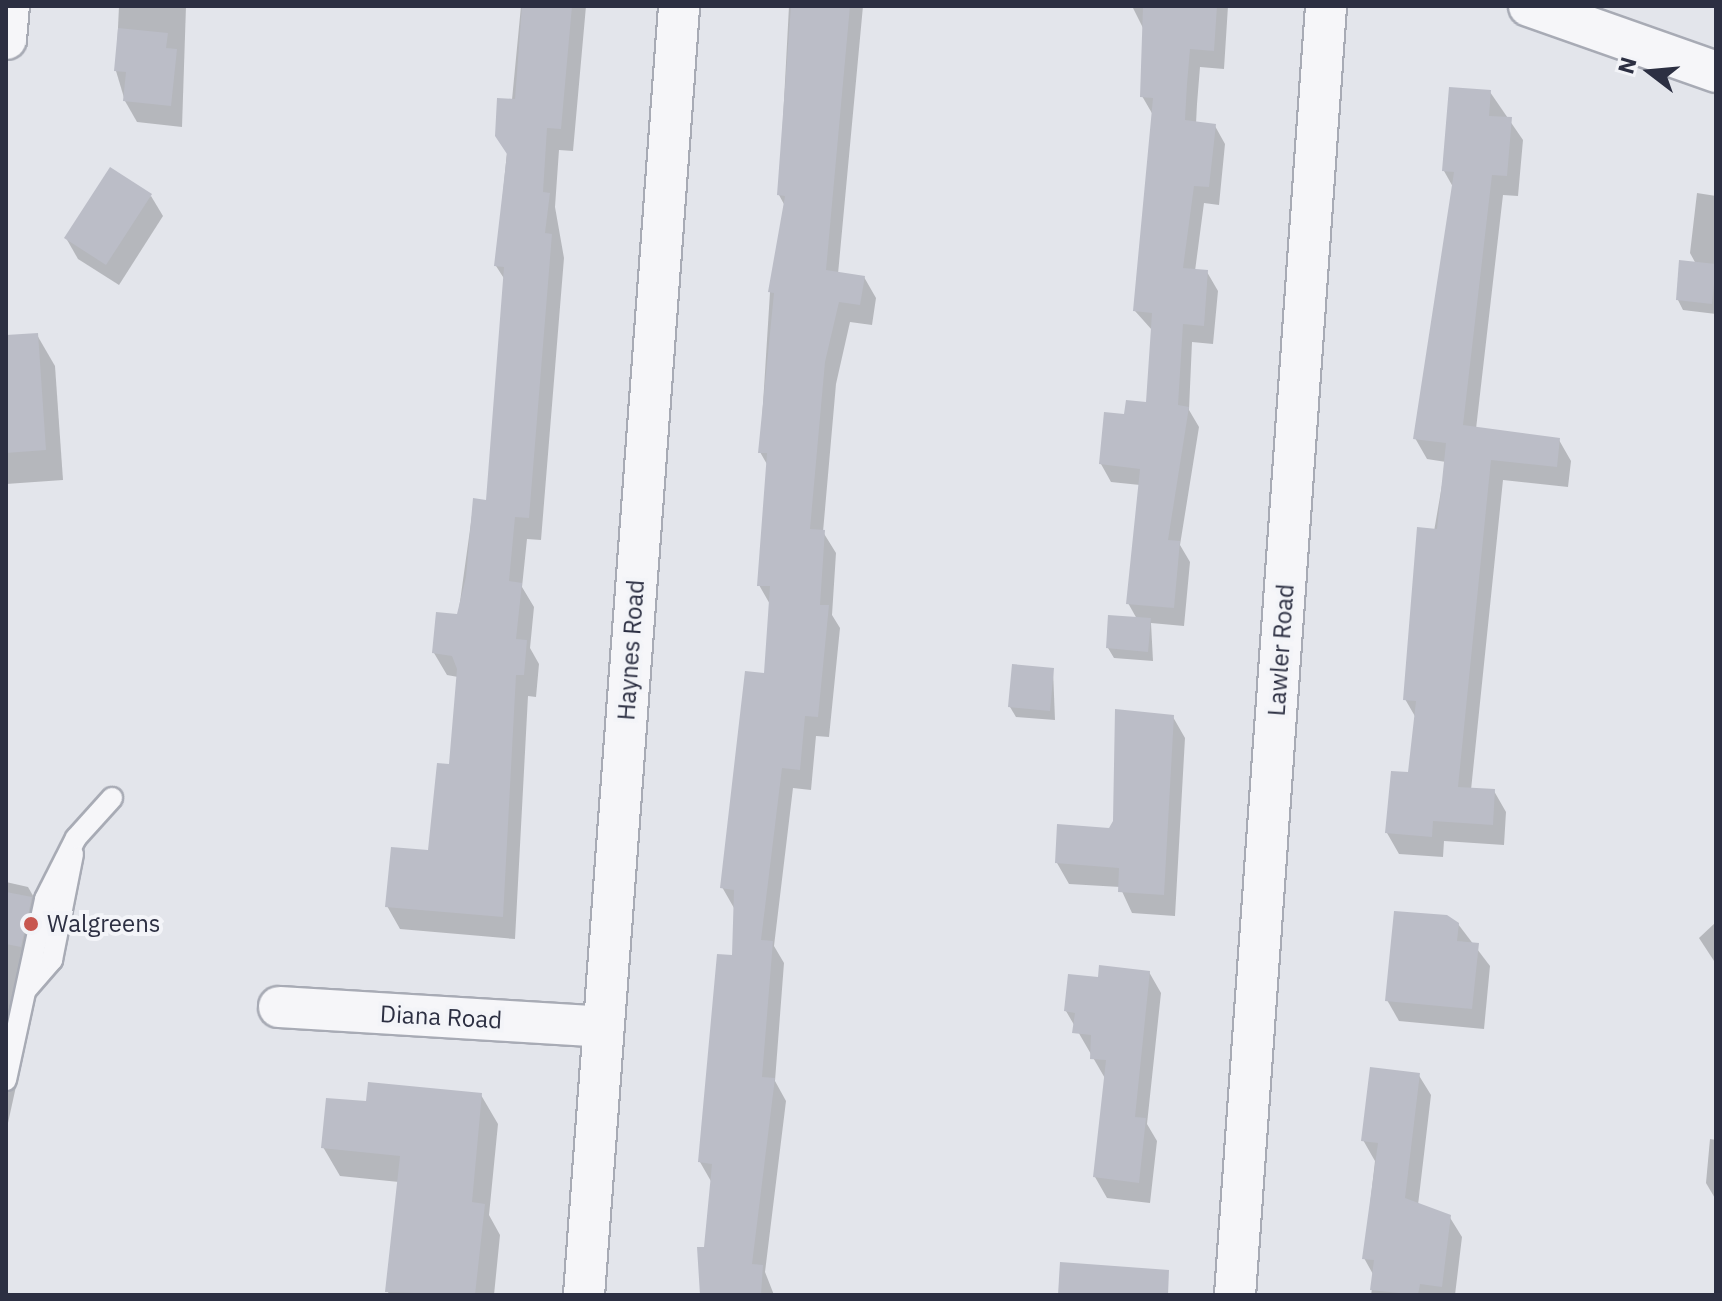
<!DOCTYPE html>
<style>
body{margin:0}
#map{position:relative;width:1722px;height:1301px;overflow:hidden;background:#e3e5eb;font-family:"IBM Plex Sans",sans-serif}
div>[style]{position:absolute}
.shadow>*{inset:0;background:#0003}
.building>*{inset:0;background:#bbbdc7}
.roads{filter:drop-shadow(2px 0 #a8abb5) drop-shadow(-2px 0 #a8abb5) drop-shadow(0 2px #a8abb5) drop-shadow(0 -2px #a8abb5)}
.lane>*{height:20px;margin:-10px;padding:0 10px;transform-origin:10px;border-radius:10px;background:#f6f6f9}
.street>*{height:40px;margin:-20px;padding:0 20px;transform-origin:20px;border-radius:20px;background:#f6f6f9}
.dots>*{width:22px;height:22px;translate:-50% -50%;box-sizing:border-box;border:4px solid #f3f4f8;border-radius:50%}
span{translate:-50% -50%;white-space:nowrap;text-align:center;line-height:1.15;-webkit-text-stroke:8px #f3f4f8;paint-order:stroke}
.street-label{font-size:24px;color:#2c2f42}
.poi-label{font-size:24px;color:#2c2f42}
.left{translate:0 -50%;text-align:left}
.frame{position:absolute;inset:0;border:8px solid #2c2f42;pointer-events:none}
.north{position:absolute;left:1610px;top:32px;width:80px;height:80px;-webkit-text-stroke:6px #f3f4f8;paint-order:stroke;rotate:286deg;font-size:22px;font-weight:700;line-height:32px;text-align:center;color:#2c2f42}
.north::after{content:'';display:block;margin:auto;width:28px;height:36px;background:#2c2f42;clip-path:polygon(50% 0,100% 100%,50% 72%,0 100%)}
</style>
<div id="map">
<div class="shadow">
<i style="clip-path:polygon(119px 6px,186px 6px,182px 127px,137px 122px,125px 101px,116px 71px)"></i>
<i style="clip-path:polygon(521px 6px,586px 6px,573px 151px,559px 150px,555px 207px,564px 258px,541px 540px,527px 539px,522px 587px,534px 607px,530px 648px,539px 664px,536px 697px,528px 696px,515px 939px,400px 929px,387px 906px,430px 853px,451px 766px,458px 677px,447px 675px,434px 653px,458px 616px,474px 501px,488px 502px,505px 280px,496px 266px)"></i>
<i style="clip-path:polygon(789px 6px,863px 6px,838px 274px,864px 277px,876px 298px,872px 325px,850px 322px,836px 384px,823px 532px,836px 553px,832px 615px,840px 628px,829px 737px,816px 736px,811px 790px,793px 788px,774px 946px,784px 963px,775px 1081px,786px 1101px,765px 1272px,774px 1295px,702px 1295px,712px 1183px,700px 1162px,734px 957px,734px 908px,722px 887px,766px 675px,771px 606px,759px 585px,768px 466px,760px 452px,770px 292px,785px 206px,779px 195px)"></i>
<i style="clip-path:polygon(1132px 6px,1228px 6px,1224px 69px,1200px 67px,1197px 104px,1196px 124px,1215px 126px,1225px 144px,1219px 205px,1204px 203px,1195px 271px,1207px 272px,1218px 291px,1213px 344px,1192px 342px,1189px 410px,1199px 427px,1180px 545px,1190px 562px,1184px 626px,1151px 623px,1153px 661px,1114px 658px,1108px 648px,1137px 619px,1128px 603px,1140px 485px,1111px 482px,1101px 464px,1126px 416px,1148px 404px,1152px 330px,1135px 311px,1153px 115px,1142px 96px,1146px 34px)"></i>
<i style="clip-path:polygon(1490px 92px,1523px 140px,1518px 196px,1503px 195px,1476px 429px,1559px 440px,1571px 461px,1568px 487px,1503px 480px,1471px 790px,1494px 791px,1506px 812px,1504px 845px,1444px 841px,1443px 857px,1399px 854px,1387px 833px,1409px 774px,1416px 718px,1405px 699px,1446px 462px,1427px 459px,1415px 438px,1453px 187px,1444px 171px)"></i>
<i style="clip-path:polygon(1697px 193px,1716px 196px,1716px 314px,1683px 310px,1678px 300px,1696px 264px,1690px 253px)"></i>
<i style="clip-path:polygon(151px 196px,163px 216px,119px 285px,78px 259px,66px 238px)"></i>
<i style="clip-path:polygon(37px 335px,55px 366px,63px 480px,6px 484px,6px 337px)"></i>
<i style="clip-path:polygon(1053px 670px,1055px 720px,1016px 717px,1010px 707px)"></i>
<i style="clip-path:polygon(1173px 717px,1185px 738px,1175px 916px,1132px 913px,1120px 887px,1069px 884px,1057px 863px,1110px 830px)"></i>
<i style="clip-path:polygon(6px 882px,28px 887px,51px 927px,6px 1132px)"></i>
<i style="clip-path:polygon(1716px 922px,1716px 964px,1699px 938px)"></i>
<i style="clip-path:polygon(1458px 924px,1490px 966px,1484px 1029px,1399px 1021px,1387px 1000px)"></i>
<i style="clip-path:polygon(1149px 972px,1161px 993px,1147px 1124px,1157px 1141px,1150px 1203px,1107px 1198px,1095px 1177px,1106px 1080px,1066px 1011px,1099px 979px)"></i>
<i style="clip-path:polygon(1716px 1020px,1716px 1049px,1714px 1045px)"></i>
<i style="clip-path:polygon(1418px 1074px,1431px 1095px,1418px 1205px,1449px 1216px,1462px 1237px,1455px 1295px,1371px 1295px,1374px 1276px,1364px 1258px,1375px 1161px,1363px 1140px)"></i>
<i style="clip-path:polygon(481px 1095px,498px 1124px,489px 1215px,500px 1235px,494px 1295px,388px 1295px,399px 1182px,340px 1176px,323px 1147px,368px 1104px)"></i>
<i style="clip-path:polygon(1710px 1139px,1716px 1140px,1716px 1200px,1706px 1183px)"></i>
</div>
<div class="building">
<i style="clip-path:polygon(522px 6px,572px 6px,561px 129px,547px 128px,543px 192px,550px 193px,545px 233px,552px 234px,529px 518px,515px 517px,509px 581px,522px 583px,516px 639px,527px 640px,524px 675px,516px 675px,503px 917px,385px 907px,391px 847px,428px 850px,437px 763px,449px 764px,457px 669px,452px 656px,432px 653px,436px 612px,457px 614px,466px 577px,473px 498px,486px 500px,504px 267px,494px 266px,507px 154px,495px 136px,497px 98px,515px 99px)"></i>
<i style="clip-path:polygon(791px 6px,850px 6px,826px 270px,865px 276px,860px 305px,839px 302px,825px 362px,810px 529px,825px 530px,820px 605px,829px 605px,818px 717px,805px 716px,800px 770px,782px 768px,761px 940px,773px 941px,762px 1077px,775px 1078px,752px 1264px,763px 1265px,761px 1295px,700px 1295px,697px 1247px,704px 1247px,712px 1164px,698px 1162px,717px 954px,732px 955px,734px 890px,720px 888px,745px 671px,764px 673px,770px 586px,757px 586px,767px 453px,758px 453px,774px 293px,768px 292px,785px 196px,777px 195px)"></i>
<i style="clip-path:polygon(1143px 6px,1217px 6px,1214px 51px,1190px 49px,1187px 84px,1185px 120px,1216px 124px,1209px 187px,1194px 186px,1183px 268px,1208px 270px,1204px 326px,1183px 324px,1178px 405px,1189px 407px,1168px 540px,1180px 541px,1174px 608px,1126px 604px,1140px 469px,1099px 464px,1104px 412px,1124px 414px,1126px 400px,1146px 402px,1152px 313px,1133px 311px,1153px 98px,1140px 97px)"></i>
<i style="clip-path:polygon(118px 28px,168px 33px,166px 48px,177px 49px,171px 106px,123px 101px,126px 72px,114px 71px)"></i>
<i style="clip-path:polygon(1449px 87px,1491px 90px,1489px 116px,1512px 117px,1507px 176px,1492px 175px,1463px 425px,1560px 438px,1557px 467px,1491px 460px,1458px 787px,1495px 789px,1493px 825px,1433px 821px,1432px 837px,1385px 833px,1391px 771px,1408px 772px,1416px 701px,1403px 700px,1417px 527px,1437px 529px,1446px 443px,1413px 439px,1454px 172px,1442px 171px)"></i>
<i style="clip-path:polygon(110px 167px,152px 194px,106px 265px,64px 238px)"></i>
<i style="clip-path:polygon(1679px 260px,1716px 264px,1712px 304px,1676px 300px)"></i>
<i style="clip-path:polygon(38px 333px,46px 450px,6px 453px,6px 335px)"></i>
<i style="clip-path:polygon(1108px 615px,1151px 618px,1148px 652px,1106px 648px)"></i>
<i style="clip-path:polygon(1012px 664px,1054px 668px,1050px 711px,1008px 707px)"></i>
<i style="clip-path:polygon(1115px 709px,1174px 715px,1164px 895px,1118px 892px,1119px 868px,1055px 863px,1057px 824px,1109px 828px,1113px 821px)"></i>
<i style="clip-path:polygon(6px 892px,32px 897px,21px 947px,6px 944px)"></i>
<i style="clip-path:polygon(1394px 911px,1447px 915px,1459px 923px,1457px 941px,1479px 943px,1472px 1009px,1385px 1001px)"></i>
<i style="clip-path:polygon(1099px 965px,1150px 971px,1135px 1117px,1146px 1118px,1139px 1183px,1093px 1177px,1106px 1060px,1090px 1059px,1091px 1035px,1072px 1033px,1075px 1013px,1064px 1011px,1068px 974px,1098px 977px)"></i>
<i style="clip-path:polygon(1370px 1067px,1420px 1073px,1405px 1198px,1451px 1215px,1442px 1287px,1420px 1284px,1418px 1295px,1370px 1290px,1374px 1260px,1362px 1259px,1378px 1143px,1361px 1141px)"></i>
<i style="clip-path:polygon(368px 1082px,482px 1093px,472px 1202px,485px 1204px,475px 1295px,385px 1292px,400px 1156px,321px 1148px,326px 1098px,366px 1101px)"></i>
<i style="clip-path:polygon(1060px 1262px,1169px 1270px,1168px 1295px,1058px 1295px)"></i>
</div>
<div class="roads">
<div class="lane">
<i style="left:26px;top:990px;width:40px;rotate:-49deg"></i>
<i style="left:52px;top:960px;width:108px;rotate:-78.8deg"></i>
<i style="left:6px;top:1080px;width:185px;rotate:-77.8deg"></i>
<i style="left:45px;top:899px;width:68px;rotate:-63.1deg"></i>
<i style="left:76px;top:838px;width:54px;rotate:-48deg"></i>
</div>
<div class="street">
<i style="left:1529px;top:6px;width:198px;rotate:19.4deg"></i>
<i style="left:6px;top:39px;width:33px;rotate:-85deg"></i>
<i style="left:279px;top:1007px;width:325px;rotate:3.5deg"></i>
<i style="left:584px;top:1295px;width:1292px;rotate:-85.78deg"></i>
<i style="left:1235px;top:1295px;width:1292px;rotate:-85.96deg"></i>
</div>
</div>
<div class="dots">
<i style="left:31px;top:924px;background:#c85750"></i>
</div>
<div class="street-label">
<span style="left:631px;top:650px;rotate:-86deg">Haynes Road</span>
<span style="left:1281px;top:650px;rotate:-86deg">Lawler Road</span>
<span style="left:441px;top:1017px;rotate:3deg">Diana Road</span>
</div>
<div class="poi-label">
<span class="left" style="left:47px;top:924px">Walgreens</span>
</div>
<div class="frame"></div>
<div class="north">N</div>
</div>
